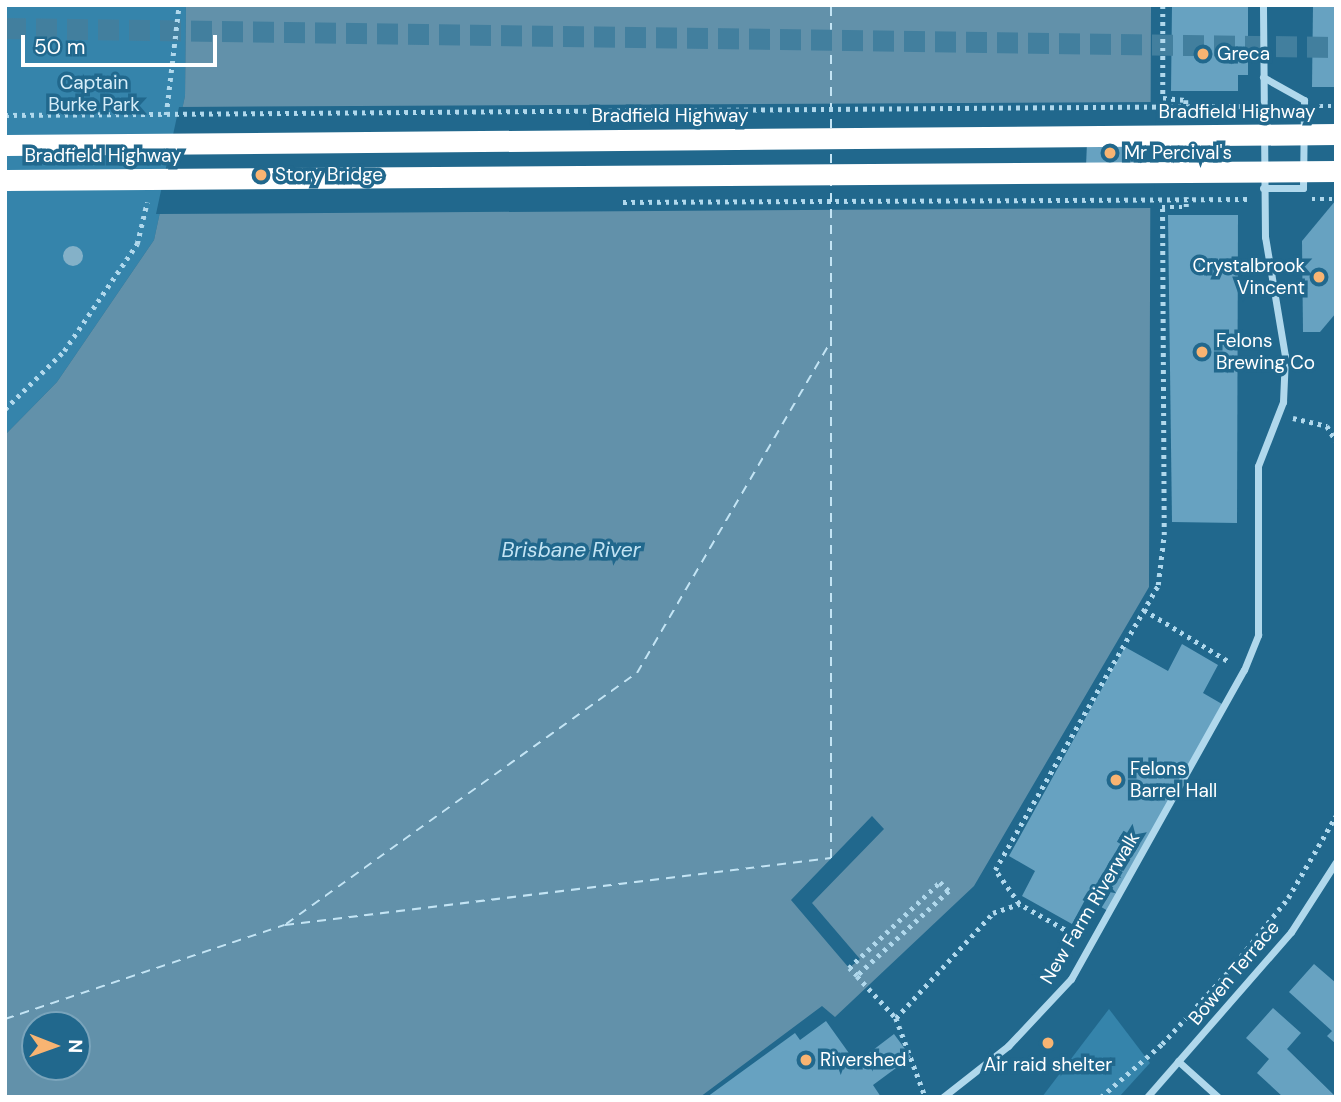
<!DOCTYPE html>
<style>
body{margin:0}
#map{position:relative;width:1341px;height:1102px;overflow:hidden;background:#21688d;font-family:"DM Sans",sans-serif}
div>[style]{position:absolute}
.green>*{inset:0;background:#3584ab}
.water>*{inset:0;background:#6291aa}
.pier>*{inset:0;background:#21688d}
.ferry>*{height:2px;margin-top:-1px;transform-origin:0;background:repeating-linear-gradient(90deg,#c3e4f4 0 9px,transparent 0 16px)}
.building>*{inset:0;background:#67a2c1}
.highway-tunnel>*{height:21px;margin-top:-10.5px;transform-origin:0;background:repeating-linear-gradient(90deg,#427f9e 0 21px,transparent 0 31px)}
.path>*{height:4.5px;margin-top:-2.25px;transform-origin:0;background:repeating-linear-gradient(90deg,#b0d8ec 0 3.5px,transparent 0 8.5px)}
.street>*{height:7px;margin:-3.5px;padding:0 3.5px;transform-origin:3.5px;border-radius:3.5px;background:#b0d8ec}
.highway>*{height:21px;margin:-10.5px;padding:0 10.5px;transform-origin:10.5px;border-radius:10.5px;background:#fff}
.trees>*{width:20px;height:20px;margin:-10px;border-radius:50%;background:#84b1c8}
.dots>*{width:19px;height:19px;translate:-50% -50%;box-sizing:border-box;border:4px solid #21688d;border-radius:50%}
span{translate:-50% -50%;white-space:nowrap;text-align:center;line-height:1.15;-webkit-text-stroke:7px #21688d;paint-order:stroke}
.poi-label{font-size:19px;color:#fff}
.left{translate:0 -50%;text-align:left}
.right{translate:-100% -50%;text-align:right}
.park-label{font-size:19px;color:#d5edf9}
.street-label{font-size:19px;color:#fff}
.water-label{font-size:21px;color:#c3e4f4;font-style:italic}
.frame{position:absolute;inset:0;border:7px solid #fff;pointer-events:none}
.north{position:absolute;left:21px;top:1011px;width:70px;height:70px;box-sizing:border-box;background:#21688d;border:2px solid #7aa4bb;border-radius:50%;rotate:91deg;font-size:19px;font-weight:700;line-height:28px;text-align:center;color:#fff}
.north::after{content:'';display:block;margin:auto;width:24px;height:32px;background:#f8b472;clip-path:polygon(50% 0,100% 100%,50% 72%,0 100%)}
.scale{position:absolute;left:21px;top:35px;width:196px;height:32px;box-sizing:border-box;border:4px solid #fff;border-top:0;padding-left:9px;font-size:21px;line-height:24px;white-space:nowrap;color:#fff;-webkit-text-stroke:5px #21688d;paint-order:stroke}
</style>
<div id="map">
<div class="green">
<i style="clip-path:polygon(5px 5px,186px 5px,185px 96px,154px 240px,57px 382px,5px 435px)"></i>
<i style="clip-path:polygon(1109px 1009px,1150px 1063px,1119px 1097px,1042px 1097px)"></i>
</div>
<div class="water">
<i style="clip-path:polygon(evenodd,186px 5px,1151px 5px,1149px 587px,974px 886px,835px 1017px,822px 1006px,700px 1097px,5px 1097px,5px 435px,57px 382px,154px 240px,185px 96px,186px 5px,35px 1025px,77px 1025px,77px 1067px,35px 1067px,35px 1025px)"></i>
</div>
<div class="pier">
<i style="clip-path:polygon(1156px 102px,1154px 208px,156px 214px,179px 107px)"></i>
<i style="clip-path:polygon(872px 816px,884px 829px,812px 903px,860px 959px,849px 968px,791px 900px)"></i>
</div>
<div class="ferry">
<i style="left:831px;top:128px;width:123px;rotate:-90deg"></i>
<i style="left:831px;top:163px;width:16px;rotate:-90deg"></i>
<i style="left:286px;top:924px;width:432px;rotate:-35.6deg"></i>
<i style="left:637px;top:673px;width:382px;rotate:-59.7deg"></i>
<i style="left:5px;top:1019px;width:295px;rotate:-18.6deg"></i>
<i style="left:285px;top:925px;width:550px;rotate:-7deg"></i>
<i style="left:831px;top:858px;width:676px;rotate:-90deg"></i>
</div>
<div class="building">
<i style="clip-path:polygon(1172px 5px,1248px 5px,1248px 75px,1238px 75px,1238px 91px,1171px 91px)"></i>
<i style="clip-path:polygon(1313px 5px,1336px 5px,1336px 87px,1312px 87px)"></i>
<i style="clip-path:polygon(1131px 141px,1134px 165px,1086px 167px,1087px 142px)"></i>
<i style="clip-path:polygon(1336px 200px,1336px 313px,1320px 332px,1303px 332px,1302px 241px)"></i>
<i style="clip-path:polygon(1168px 215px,1238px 215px,1237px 523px,1172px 522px)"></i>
<i style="clip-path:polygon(1182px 644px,1218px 665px,1203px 693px,1222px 704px,1108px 911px,1086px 898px,1072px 924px,1022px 896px,1035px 871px,1009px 856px,1125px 647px,1168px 671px)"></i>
<i style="clip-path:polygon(1314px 964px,1336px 983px,1336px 1044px,1327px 1036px,1332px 1031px,1289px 992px)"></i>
<i style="clip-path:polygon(1273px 1008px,1301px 1033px,1287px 1049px,1336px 1097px,1283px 1097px,1257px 1073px,1269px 1059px,1246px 1038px)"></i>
<i style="clip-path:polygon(826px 1021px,856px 1063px,894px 1034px,911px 1057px,873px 1085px,881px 1097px,707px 1097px,795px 1033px,800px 1040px)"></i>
</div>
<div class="highway-tunnel">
<i style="left:5px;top:28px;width:1331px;rotate:0.82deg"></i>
</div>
<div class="path">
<i style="left:1163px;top:5px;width:93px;rotate:90deg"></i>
<i style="left:1163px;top:98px;width:23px;rotate:5deg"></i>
<i style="left:1186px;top:100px;width:7px;rotate:90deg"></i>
<i style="left:1319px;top:106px;width:17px"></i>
<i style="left:5px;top:115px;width:1242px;rotate:-0.42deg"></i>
<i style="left:166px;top:115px;width:111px;rotate:-83.3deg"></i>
<i style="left:1312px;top:199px;width:24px"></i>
<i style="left:623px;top:202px;width:628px;rotate:-0.27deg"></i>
<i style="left:5px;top:409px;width:83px;rotate:-44.5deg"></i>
<i style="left:64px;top:351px;width:130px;rotate:-55.7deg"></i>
<i style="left:137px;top:244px;width:43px;rotate:-76.6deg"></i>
<i style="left:1293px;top:418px;width:35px;rotate:13deg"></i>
<i style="left:1327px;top:426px;width:17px;rotate:59deg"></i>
<i style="left:1144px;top:610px;width:100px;rotate:31.2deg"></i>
<i style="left:1079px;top:938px;width:69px;rotate:-150.5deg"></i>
<i style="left:1019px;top:904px;width:42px;rotate:-125.2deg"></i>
<i style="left:995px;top:870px;width:328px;rotate:-60.2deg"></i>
<i style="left:1158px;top:585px;width:50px;rotate:-83.2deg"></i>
<i style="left:1164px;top:535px;width:328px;rotate:-90.3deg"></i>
<i style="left:1162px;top:207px;width:24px"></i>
<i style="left:1186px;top:207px;width:10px;rotate:-90deg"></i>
<i style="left:857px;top:976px;width:11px;rotate:-135deg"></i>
<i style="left:849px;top:968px;width:125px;rotate:-43.4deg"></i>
<i style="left:940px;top:882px;width:13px;rotate:45deg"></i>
<i style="left:949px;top:891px;width:125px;rotate:137.3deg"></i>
<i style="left:857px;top:976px;width:57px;rotate:47.1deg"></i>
<i style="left:896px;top:1018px;width:83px;rotate:69.6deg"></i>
<i style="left:896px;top:1018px;width:143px;rotate:-47.3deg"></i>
<i style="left:993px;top:913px;width:28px;rotate:-19deg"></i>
<i style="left:1101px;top:1097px;width:81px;rotate:-41deg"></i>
<i style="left:1162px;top:1044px;width:100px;rotate:-47.4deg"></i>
<i style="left:1230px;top:970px;width:92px;rotate:-51.1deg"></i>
<i style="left:1288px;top:898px;width:95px;rotate:-59.7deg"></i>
</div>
<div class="street">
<i style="left:1263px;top:188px;width:40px"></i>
<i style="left:1303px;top:188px;width:88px;rotate:-89.3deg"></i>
<i style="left:1304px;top:100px;width:47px;rotate:-150.7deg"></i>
<i style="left:1178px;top:1061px;width:54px;rotate:42deg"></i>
<i style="left:943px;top:1097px;width:83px;rotate:-38.1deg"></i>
<i style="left:1008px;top:1046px;width:92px;rotate:-46.8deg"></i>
<i style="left:1071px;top:979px;width:354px;rotate:-60.8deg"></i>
<i style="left:1244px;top:670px;width:38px;rotate:-68deg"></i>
<i style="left:1258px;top:635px;width:169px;rotate:-90deg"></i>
<i style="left:1258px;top:466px;width:69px;rotate:-68.7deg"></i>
<i style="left:1283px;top:402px;width:46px;rotate:-87.5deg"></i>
<i style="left:1285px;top:356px;width:121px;rotate:-99.5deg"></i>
<i style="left:1265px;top:237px;width:232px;rotate:-90.5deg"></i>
<i style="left:1147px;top:1097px;width:219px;rotate:-48.9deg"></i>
<i style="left:1291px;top:932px;width:83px;rotate:-57.3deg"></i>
</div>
<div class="highway">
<i style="left:5px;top:145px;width:1331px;rotate:-0.47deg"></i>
<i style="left:5px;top:180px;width:1331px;rotate:-0.39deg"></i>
</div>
<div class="trees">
<i style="left:73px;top:256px"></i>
</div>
<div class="dots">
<i style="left:1203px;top:54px;background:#f8b472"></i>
<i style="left:1110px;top:153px;background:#f8b472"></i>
<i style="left:261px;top:175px;background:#f8b472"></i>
<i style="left:1319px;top:277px;background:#f8b472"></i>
<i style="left:1202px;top:352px;background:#f8b472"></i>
<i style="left:1116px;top:780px;background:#f8b472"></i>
<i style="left:1048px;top:1043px;background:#f8b472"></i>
<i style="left:806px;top:1060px;background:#f8b472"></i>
</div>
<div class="poi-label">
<span class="left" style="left:1217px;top:54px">Greca</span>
<span class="left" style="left:1124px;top:153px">Mr Percival's</span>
<span class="left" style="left:275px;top:175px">Story Bridge</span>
<span class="right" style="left:1305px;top:277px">Crystalbrook<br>Vincent</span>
<span class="left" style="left:1216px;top:352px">Felons<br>Brewing Co</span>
<span class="left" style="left:1130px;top:780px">Felons<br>Barrel Hall</span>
<span class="left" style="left:820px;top:1060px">Rivershed</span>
<span style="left:1048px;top:1065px">Air raid shelter</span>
</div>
<div class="park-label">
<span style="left:94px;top:94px">Captain<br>Burke Park</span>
</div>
<div class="street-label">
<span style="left:1237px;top:112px">Bradfield Highway</span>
<span style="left:670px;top:116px">Bradfield Highway</span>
<span style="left:103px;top:156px">Bradfield Highway</span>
<span style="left:1090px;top:908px;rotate:-59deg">New Farm Riverwalk</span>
<span style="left:1234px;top:973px;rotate:-50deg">Bowen Terrace</span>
</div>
<div class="water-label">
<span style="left:571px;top:550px">Brisbane River</span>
</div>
<div class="frame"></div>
<div class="north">N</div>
<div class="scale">50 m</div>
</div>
